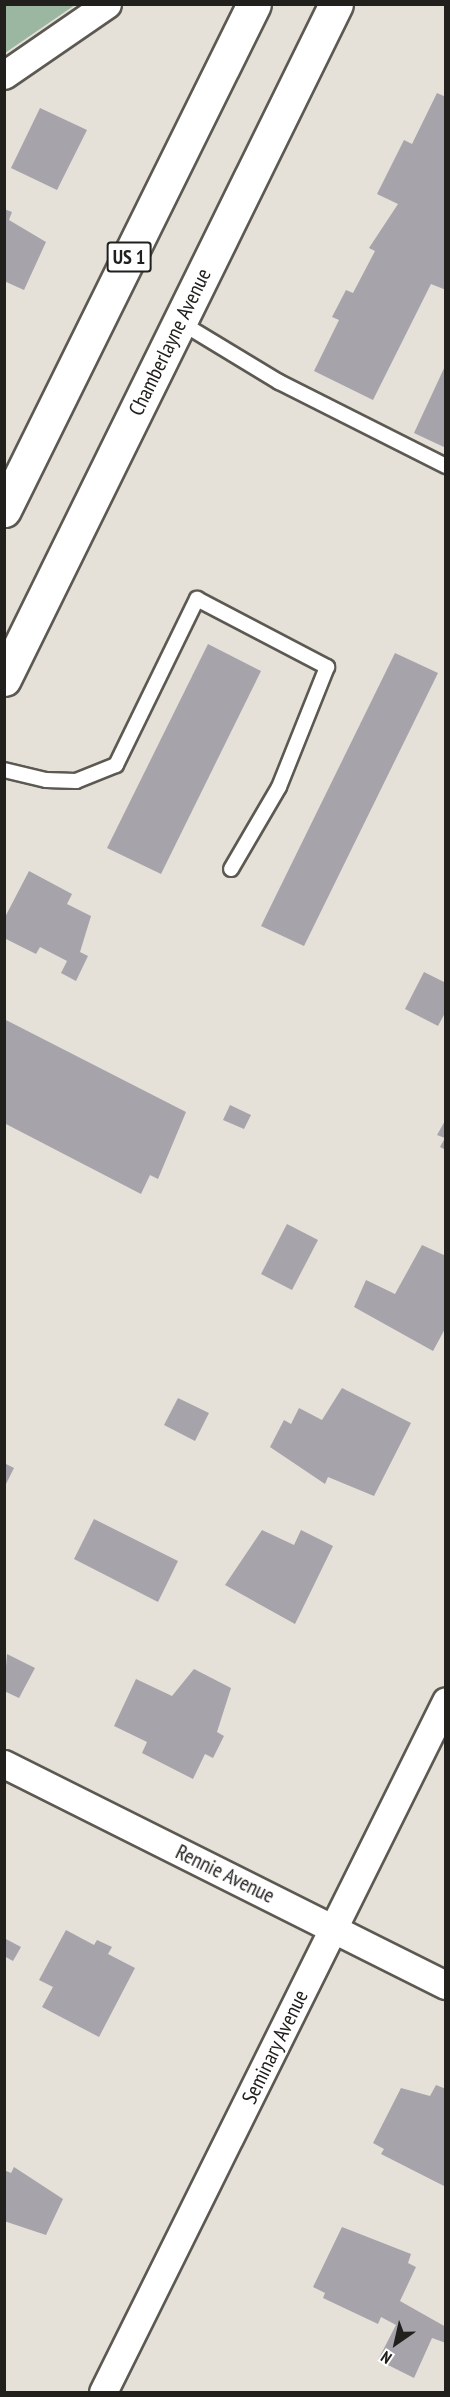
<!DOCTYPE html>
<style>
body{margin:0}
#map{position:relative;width:450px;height:2397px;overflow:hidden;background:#e5e1d8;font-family:"PT Sans Narrow",sans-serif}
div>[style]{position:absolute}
.green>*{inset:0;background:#9bb7a2}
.building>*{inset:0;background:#a6a3ab}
.roads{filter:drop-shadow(2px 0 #5c5952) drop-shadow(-2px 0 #5c5952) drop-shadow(0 2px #5c5952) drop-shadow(0 -2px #5c5952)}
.lane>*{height:14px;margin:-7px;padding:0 7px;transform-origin:7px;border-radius:7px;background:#fff}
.street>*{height:27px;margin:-13.5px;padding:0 13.5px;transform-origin:13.5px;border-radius:13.5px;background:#fff}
.primary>*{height:33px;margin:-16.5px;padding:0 16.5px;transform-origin:16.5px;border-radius:16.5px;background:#fff}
span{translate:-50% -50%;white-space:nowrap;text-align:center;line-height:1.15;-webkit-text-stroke:4.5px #fff;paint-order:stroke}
.shield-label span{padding:2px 4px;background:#fff;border:2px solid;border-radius:4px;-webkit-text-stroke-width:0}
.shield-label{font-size:20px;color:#21201d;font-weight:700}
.street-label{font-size:21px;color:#21201d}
.frame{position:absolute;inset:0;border:6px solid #21201d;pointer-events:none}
.north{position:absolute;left:366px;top:2313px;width:60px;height:60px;-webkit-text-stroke:4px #fff;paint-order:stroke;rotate:214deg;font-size:16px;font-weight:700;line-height:24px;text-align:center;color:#21201d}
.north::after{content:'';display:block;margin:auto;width:21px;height:27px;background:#21201d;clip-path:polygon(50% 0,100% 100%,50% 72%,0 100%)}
</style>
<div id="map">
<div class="green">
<i style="clip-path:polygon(5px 4px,75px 4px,75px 5px,5px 53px)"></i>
</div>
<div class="building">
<i style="clip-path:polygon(437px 93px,446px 97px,446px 290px,431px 284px,373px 400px,314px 371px,339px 320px,332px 317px,346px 290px,353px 293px,375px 251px,369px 248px,398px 204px,377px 194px,404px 140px,412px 144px)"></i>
<i style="clip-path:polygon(40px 108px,87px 130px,57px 190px,11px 168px)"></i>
<i style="clip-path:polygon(4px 209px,12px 212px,9px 220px,46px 242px,24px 290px,4px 281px)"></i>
<i style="clip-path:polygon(446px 364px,446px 448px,414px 433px)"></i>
<i style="clip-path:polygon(208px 644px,261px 671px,161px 874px,107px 848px)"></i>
<i style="clip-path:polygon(395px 653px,438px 673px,304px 946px,261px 926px)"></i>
<i style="clip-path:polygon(29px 871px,72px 894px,67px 904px,91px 916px,80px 952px,88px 956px,76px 981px,61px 973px,67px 961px,40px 947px,36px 954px,4px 938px,4px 919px)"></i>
<i style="clip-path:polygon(424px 972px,446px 983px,446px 1011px,438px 1026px,405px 1009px)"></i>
<i style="clip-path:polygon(4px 1019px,186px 1112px,158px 1179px,150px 1175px,141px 1194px,4px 1123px)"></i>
<i style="clip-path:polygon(230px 1105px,251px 1115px,244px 1129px,223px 1120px)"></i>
<i style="clip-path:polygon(446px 1119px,446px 1150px,440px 1147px,445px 1138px,437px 1135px)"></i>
<i style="clip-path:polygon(287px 1224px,318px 1240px,292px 1290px,261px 1274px)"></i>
<i style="clip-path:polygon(422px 1245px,446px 1256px,446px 1327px,433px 1351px,354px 1307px,366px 1280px,395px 1294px)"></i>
<i style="clip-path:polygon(342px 1388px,411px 1423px,374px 1496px,328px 1477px,325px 1484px,270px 1447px,284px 1420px,291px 1424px,299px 1408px,322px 1420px)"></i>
<i style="clip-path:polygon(178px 1398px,209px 1413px,195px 1441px,164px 1425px)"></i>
<i style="clip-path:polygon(4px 1463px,14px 1468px,4px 1488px)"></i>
<i style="clip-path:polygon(94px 1519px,178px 1561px,158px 1602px,74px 1559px)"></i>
<i style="clip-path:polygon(262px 1530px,294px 1545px,301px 1530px,333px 1546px,295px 1624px,225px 1585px)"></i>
<i style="clip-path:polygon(7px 1654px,35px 1668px,19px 1698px,4px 1691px)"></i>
<i style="clip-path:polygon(194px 1669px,231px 1688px,217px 1732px,224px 1736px,213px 1758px,205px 1754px,193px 1779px,142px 1753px,147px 1742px,114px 1726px,136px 1679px,172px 1696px)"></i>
<i style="clip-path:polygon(66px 1930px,94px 1945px,97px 1940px,112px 1947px,108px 1954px,135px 1968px,99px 2037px,42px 2007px,53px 1987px,39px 1980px)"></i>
<i style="clip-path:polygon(4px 1938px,21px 1947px,13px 1961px,4px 1956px)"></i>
<i style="clip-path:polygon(436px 2085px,446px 2089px,444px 2186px,381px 2154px,384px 2149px,373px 2143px,401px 2088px,430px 2096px)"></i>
<i style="clip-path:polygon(14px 2167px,63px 2199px,46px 2235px,4px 2221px,4px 2170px,11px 2173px)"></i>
<i style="clip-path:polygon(342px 2227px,411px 2254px,408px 2263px,416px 2267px,400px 2301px,446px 2327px,446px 2343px,432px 2338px,414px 2378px,378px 2360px,396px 2325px,381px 2317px,378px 2324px,323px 2298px,325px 2293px,313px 2287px)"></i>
</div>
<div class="roads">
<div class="lane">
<i style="left:180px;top:322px;width:116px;rotate:31.2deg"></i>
<i style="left:279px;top:382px;width:187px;rotate:26.7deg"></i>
<i style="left:4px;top:770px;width:43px;rotate:13.4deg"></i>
<i style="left:46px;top:780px;width:30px;rotate:2deg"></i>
<i style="left:76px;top:781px;width:43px;rotate:-21.8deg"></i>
<i style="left:116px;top:765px;width:185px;rotate:-64deg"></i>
<i style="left:197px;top:599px;width:147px;rotate:27.6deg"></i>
<i style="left:327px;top:667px;width:129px;rotate:111.8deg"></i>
<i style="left:279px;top:787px;width:95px;rotate:120.3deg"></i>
</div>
<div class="street">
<i style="left:4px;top:75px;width:125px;rotate:-34.6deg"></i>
<i style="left:4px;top:1764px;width:494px;rotate:26.6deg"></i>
<i style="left:103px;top:2392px;width:771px;rotate:-63.6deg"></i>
</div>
<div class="primary">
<i style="left:4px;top:510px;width:564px;rotate:-63.71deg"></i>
<i style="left:4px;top:679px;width:752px;rotate:-63.81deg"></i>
</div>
</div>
<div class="shield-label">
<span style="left:129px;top:257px">US 1</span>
</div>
<div class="street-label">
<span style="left:170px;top:342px;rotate:-64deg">Chamberlayne Avenue</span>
<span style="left:225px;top:1874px;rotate:26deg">Rennie Avenue</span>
<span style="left:275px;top:2047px;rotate:-64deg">Seminary Avenue</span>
</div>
<div class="frame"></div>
<div class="north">N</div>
</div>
